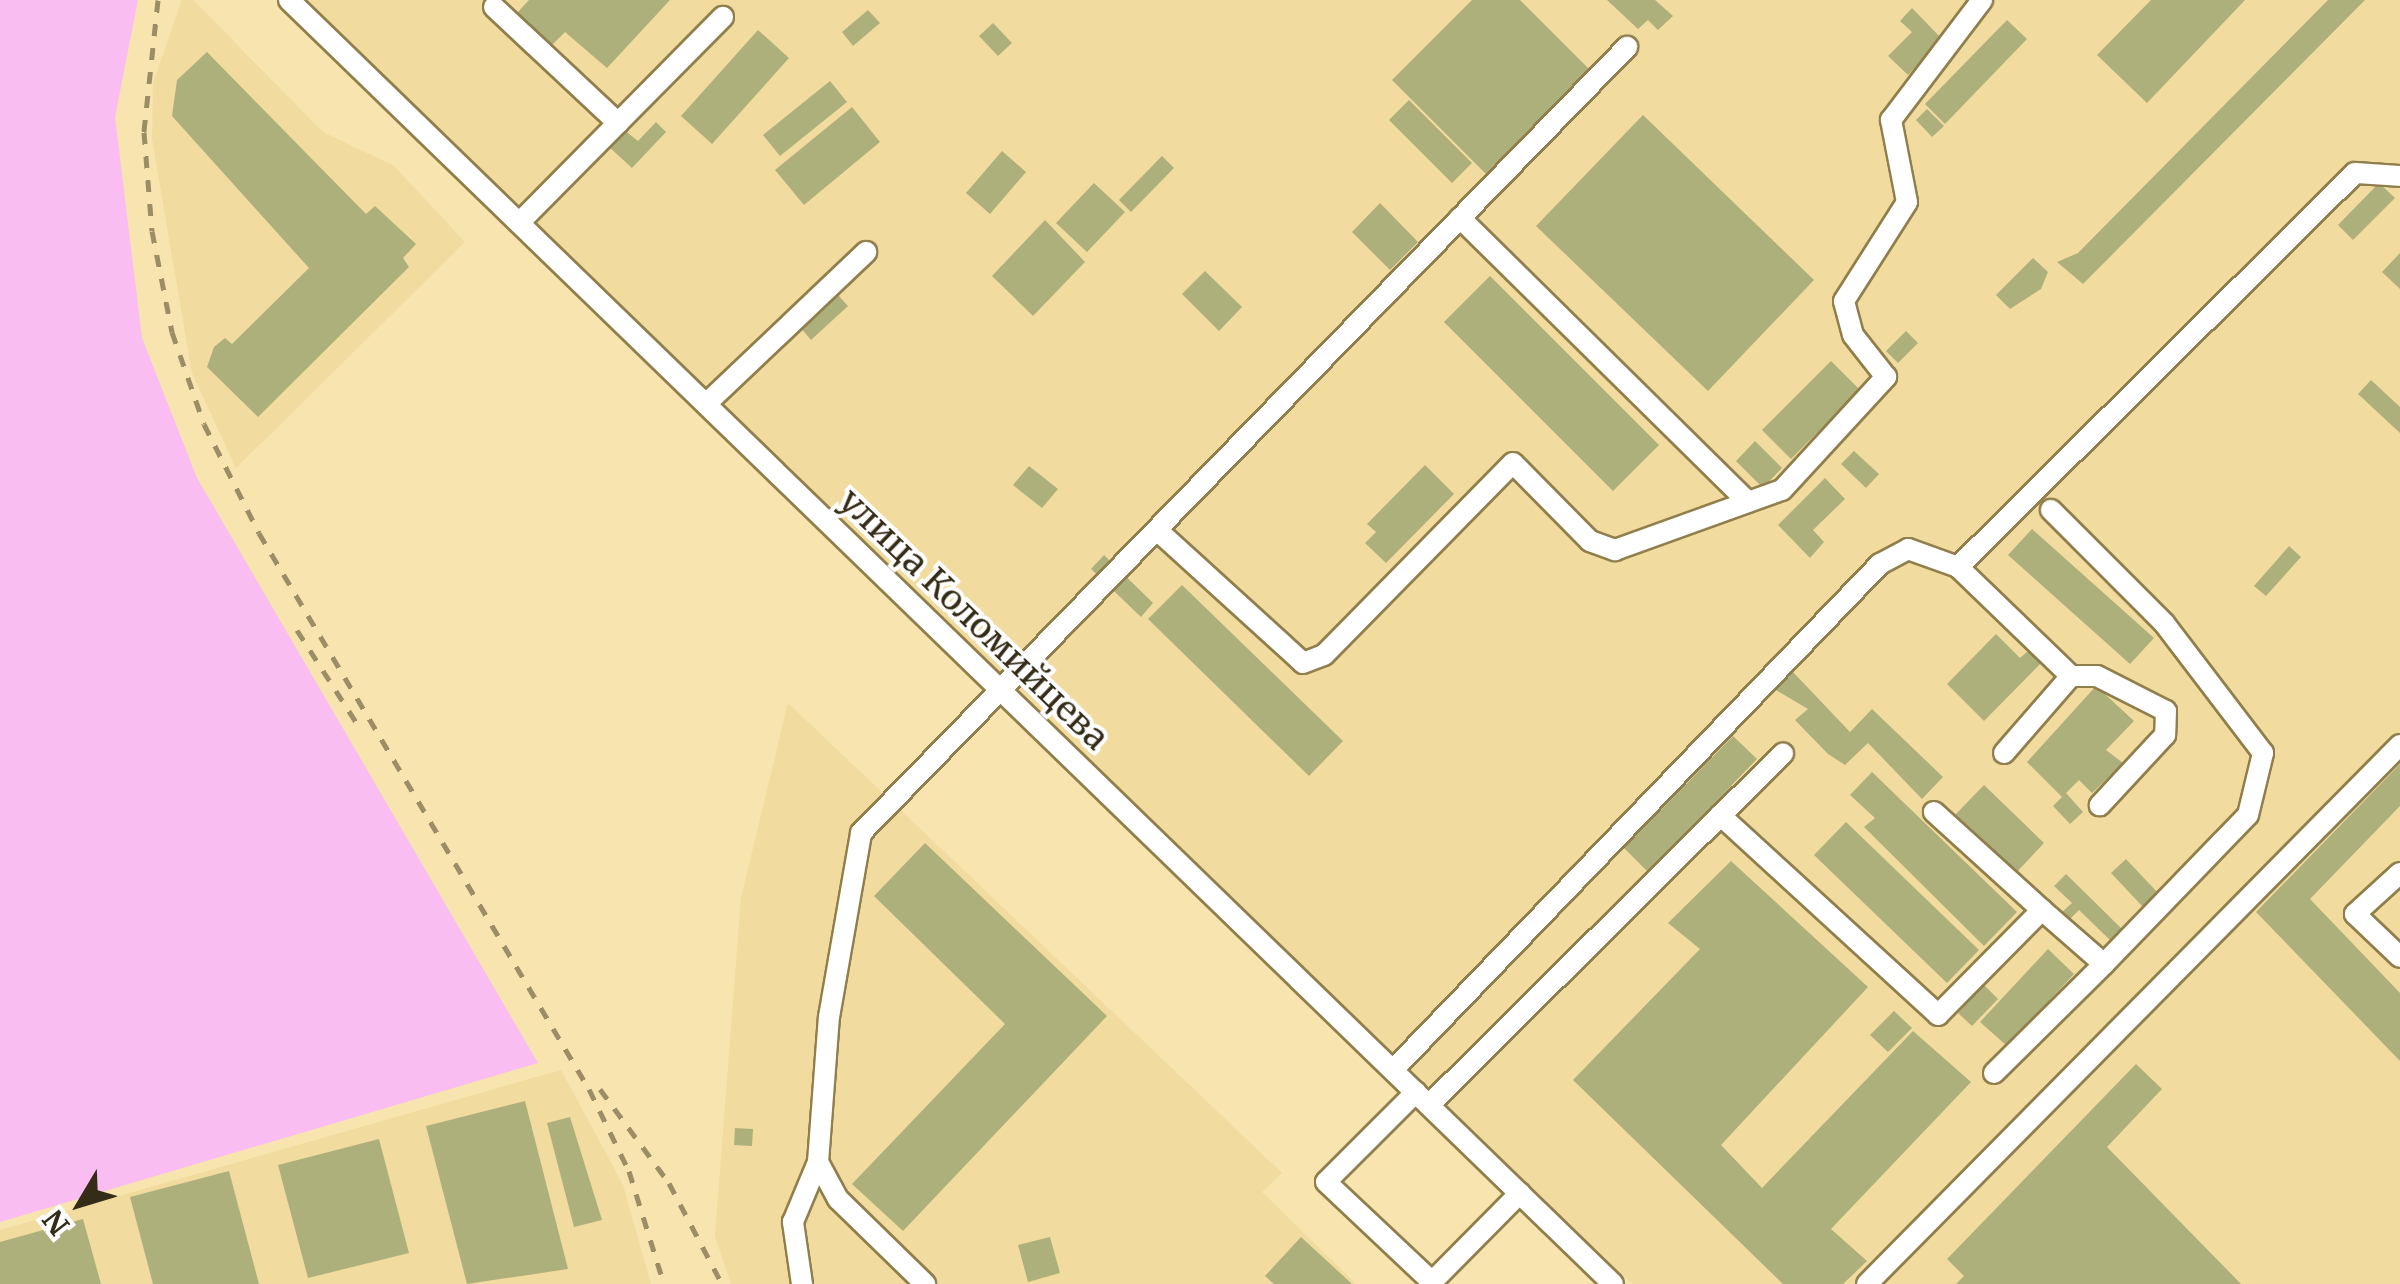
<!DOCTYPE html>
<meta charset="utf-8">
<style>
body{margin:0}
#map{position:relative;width:2400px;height:1284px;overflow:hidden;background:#f7e4ae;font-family:Merriweather,serif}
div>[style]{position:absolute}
.built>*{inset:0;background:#f1db9e}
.green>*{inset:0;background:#f9bdf2}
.building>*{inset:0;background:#aeb07b}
.roads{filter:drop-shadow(2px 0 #907f4c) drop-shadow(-2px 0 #907f4c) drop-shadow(0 2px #907f4c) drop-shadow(0 -2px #907f4c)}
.minor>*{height:20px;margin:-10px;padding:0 10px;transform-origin:10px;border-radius:10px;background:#fff}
.rail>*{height:5px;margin-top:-2.5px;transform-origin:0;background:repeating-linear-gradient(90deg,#9b8d66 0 12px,transparent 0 24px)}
span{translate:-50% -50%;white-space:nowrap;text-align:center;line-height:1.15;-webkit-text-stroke:8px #fff;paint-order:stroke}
.street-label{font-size:35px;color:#342c17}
.north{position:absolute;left:30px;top:1154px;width:100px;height:100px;-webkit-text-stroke:8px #fff;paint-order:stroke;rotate:232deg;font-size:28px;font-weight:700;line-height:40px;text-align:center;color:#342c17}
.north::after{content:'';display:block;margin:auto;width:35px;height:45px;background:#342c17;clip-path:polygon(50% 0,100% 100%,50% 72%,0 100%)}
</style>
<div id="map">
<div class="built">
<i style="clip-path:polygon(182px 0,193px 0,323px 132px,394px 166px,465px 242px,236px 468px,192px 373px,152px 139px,153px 83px)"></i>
<i style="clip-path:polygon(305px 0,2400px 0,2400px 1284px,1632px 1284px)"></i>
<i style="clip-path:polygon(788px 703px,1282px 1173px,1262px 1192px,1356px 1284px,731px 1284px,715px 1236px,741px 898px)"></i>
<i style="clip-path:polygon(561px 1070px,623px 1185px,651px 1284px,0 1284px,0 1230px)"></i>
</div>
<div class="green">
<i style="clip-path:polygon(0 0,138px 0,115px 117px,142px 338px,197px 478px,538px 1063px,0 1222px)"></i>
</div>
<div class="building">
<i style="clip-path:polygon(529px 0,670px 0,607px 68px,565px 32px,550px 47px,517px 13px)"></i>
<i style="clip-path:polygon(1472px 0,1520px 0,1591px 71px,1487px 175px,1392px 80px)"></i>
<i style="clip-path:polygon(1607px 0,1655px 0,1673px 16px,1658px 30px,1648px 20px,1638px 29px)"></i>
<i style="clip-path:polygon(2151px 0,2245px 0,2147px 103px,2097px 55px)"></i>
<i style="clip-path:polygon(2328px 0,2365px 0,2083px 284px,2057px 262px,2078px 253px)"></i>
<i style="clip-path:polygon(1912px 8px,1943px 40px,1908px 75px,1888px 56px,1912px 32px,1900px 21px)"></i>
<i style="clip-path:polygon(868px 10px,880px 23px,853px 46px,842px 32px)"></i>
<i style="clip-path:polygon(2007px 20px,2027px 39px,1945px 124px,1925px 104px)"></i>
<i style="clip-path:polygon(993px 23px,1012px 43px,998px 56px,979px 36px)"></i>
<i style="clip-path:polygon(758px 30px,789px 58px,712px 144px,681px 116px)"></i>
<i style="clip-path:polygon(207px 52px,366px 214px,375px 206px,416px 244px,403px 258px,409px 267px,258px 417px,207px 367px,214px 347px,225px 338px,232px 344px,309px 268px,172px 116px,177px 80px)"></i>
<i style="clip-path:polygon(830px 81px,847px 102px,780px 156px,763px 135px)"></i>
<i style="clip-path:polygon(1409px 100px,1472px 163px,1452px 183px,1389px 120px)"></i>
<i style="clip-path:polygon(852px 107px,880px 142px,804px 205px,775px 170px)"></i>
<i style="clip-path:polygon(1927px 109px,1944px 126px,1932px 137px,1916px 120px)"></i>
<i style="clip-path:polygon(1643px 115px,1814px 280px,1708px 391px,1536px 226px)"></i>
<i style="clip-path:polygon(656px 122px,666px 132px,632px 168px,608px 146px,624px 130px,638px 141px)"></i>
<i style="clip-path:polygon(1002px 151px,1026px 172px,990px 214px,966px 193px)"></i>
<i style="clip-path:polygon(1162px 156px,1174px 168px,1131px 212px,1119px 200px)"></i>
<i style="clip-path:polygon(1094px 183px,1125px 212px,1087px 252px,1056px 223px)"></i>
<i style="clip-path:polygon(2379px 183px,2395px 198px,2353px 240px,2338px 225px)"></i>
<i style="clip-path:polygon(1380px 203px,1418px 242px,1390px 270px,1352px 232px)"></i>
<i style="clip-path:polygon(1045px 220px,1085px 262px,1033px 316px,992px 276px)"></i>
<i style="clip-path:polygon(2400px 253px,2400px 289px,2382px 272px)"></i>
<i style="clip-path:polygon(2033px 258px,2048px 272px,2041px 289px,2010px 309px,1996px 295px)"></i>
<i style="clip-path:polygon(1205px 271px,1242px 307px,1219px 331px,1182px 294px)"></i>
<i style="clip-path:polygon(1490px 276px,1659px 445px,1613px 491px,1444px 322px)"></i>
<i style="clip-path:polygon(837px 294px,848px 306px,811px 340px,800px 327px)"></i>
<i style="clip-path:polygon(1906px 331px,1918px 343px,1898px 363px,1886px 351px)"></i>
<i style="clip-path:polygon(1831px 361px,1860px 390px,1791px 459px,1762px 430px)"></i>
<i style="clip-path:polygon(2371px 380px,2400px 407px,2400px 433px,2358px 394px)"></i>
<i style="clip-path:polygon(1755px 441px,1782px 468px,1763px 488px,1736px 461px)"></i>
<i style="clip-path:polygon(1854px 451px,1879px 474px,1866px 488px,1841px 464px)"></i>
<i style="clip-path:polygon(1425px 465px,1454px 494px,1386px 563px,1365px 543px,1376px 532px,1367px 524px)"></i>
<i style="clip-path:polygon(1029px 466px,1058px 489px,1042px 508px,1013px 485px)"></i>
<i style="clip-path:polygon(1825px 478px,1845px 499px,1813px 530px,1824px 542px,1810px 558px,1778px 525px)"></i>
<i style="clip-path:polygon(2032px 529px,2154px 638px,2130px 664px,2008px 555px)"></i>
<i style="clip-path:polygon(2289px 546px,2301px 557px,2266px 596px,2254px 586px)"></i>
<i style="clip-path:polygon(1104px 555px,1153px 603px,1141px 617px,1091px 569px)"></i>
<i style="clip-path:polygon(1182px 585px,1343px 741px,1309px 776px,1148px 619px)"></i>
<i style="clip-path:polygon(1996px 634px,2020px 658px,2029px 650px,2042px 662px,1984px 721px,1947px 684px)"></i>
<i style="clip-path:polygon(1793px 672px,1850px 732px,1872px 709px,1943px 777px,1922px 799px,1868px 743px,1845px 765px,1828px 754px,1795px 720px,1808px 709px,1776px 690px)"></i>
<i style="clip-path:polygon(2096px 686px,2134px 721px,2106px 750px,2123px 763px,2092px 793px,2079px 780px,2066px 793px,2083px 812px,2070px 824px,2053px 806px,2062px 797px,2027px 762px)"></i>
<i style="clip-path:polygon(1733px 736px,1757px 759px,1648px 872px,1624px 848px)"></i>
<i style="clip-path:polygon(2400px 764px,2400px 806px,2310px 899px,2400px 993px,2400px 1061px,2256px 912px)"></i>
<i style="clip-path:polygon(1872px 772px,2017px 912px,1984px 946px,1864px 827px,1875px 818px,1850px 795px)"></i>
<i style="clip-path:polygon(1984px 785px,2044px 843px,2014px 875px,1953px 817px)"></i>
<i style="clip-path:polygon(1846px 822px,1979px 950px,1947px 983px,1814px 855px)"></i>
<i style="clip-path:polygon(925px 843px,1107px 1016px,903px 1231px,852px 1184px,1005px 1024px,874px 896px)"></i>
<i style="clip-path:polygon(2126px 859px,2158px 893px,2143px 907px,2111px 873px)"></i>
<i style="clip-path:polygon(1731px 861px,1868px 987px,1721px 1145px,1762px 1188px,1913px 1031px,1971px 1082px,1831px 1229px,1867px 1261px,1843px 1284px,1783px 1284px,1573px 1080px,1700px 949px,1668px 923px)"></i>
<i style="clip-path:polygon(2066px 874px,2122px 929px,2111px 941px,2079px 910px,2068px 921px,2061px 913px,2072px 903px,2054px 886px)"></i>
<i style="clip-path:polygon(2048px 949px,2074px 974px,2007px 1046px,1980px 1022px)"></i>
<i style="clip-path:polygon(1984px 985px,1998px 999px,1972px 1026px,1958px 1013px)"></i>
<i style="clip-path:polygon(1894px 1011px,1912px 1028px,1888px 1052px,1870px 1035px)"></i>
<i style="clip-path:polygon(2136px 1064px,2162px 1089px,2107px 1147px,2241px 1284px,1956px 1284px,1964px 1276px,1947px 1259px)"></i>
<i style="clip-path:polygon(525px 1101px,568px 1269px,467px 1284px,426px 1126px)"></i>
<i style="clip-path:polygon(570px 1117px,602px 1220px,574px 1227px,547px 1123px)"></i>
<i style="clip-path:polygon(735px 1128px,753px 1129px,752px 1146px,734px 1145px)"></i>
<i style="clip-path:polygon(379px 1139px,409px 1253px,308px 1278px,278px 1165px)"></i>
<i style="clip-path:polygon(229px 1171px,259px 1284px,153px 1284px,130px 1197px)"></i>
<i style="clip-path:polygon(83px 1219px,101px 1284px,0 1284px,0 1242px)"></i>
<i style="clip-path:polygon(1050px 1237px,1060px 1273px,1028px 1282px,1018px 1245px)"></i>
<i style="clip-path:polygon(1301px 1237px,1352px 1284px,1274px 1284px,1265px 1276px)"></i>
</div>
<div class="roads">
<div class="minor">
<i style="left:289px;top:0;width:1844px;rotate:44.12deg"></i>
<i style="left:494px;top:7px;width:170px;rotate:43.1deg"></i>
<i style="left:1460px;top:218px;width:404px;rotate:44.6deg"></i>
<i style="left:519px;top:223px;width:290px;rotate:-45.3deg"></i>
<i style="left:706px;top:404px;width:221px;rotate:-43.5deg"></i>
<i style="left:1157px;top:530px;width:197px;rotate:42.3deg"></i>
<i style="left:1303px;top:663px;width:22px;rotate:-21deg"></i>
<i style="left:1324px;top:655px;width:269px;rotate:-45.5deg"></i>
<i style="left:1513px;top:463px;width:110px;rotate:45.4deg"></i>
<i style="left:1590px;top:541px;width:27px;rotate:20deg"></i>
<i style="left:1615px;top:550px;width:177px;rotate:-19.8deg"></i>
<i style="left:1782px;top:490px;width:154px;rotate:-47.4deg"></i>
<i style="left:1886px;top:377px;width:53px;rotate:-128.2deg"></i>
<i style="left:1853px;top:335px;width:35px;rotate:-105deg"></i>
<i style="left:1844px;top:301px;width:117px;rotate:-57.5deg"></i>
<i style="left:1907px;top:202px;width:84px;rotate:-101deg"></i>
<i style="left:1891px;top:120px;width:151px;rotate:-52.8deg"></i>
<i style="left:1958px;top:567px;width:559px;rotate:-44.78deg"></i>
<i style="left:2355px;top:173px;width:45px;rotate:3.8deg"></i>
<i style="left:2071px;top:676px;width:26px"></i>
<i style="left:2097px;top:676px;width:77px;rotate:26.9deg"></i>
<i style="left:2166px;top:711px;width:24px;rotate:92deg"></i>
<i style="left:2165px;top:735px;width:96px;rotate:132.9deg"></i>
<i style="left:1720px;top:815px;width:296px;rotate:42.5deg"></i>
<i style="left:1938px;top:1015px;width:148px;rotate:-45.3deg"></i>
<i style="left:2042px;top:910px;width:146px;rotate:-137.8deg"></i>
<i style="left:2400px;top:873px;width:61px;rotate:137.7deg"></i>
<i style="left:2355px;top:914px;width:62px;rotate:43.7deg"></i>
<i style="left:2042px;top:910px;width:82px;rotate:41.1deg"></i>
<i style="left:2104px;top:964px;width:207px;rotate:-46deg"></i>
<i style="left:2248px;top:815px;width:64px;rotate:-76.4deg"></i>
<i style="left:2263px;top:753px;width:163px;rotate:-127.3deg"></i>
<i style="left:2164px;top:623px;width:160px;rotate:-135deg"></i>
<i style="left:1393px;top:1070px;width:702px;rotate:-46.1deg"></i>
<i style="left:1880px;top:564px;width:32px;rotate:-28deg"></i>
<i style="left:1908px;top:549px;width:53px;rotate:19.8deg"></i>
<i style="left:1958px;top:567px;width:157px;rotate:44deg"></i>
<i style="left:2071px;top:676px;width:102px;rotate:131deg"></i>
<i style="left:1994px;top:1073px;width:155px;rotate:-44.7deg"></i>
<i style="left:1416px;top:1092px;width:127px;rotate:135deg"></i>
<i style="left:1326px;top:1182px;width:146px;rotate:43.3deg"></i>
<i style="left:1429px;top:1105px;width:499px;rotate:-44.8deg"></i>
<i style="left:818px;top:1162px;width:42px;rotate:61.6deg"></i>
<i style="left:838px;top:1199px;width:122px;rotate:44.3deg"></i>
<i style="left:802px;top:1284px;width:63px;rotate:-98.3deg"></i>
<i style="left:793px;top:1222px;width:65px;rotate:-67.4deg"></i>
<i style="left:818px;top:1162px;width:145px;rotate:-85.7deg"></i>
<i style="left:829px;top:1017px;width:187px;rotate:-80.1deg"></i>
<i style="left:861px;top:833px;width:1098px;rotate:-45.74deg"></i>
<i style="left:1430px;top:1284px;width:128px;rotate:-45.3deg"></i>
<i style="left:1867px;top:1284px;width:758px;rotate:-45.32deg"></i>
</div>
</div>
<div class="rail">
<i style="left:158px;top:0;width:133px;rotate:96.1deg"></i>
<i style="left:144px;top:132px;width:99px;rotate:85.4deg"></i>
<i style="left:152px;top:231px;width:103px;rotate:78.8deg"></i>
<i style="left:172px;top:332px;width:97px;rotate:70.8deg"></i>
<i style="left:204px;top:424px;width:122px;rotate:63.2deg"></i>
<i style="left:259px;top:533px;width:647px;rotate:59.31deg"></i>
<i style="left:589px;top:1089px;width:91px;rotate:64deg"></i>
<i style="left:629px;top:1171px;width:118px;rotate:72.8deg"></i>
<i style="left:297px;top:630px;width:113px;rotate:57.3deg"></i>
<i style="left:600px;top:1089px;width:117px;rotate:53.7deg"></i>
<i style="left:669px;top:1183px;width:114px;rotate:62.3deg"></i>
</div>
<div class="street-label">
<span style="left:974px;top:619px;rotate:44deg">улица Коломийцева</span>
</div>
<div class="north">N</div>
</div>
